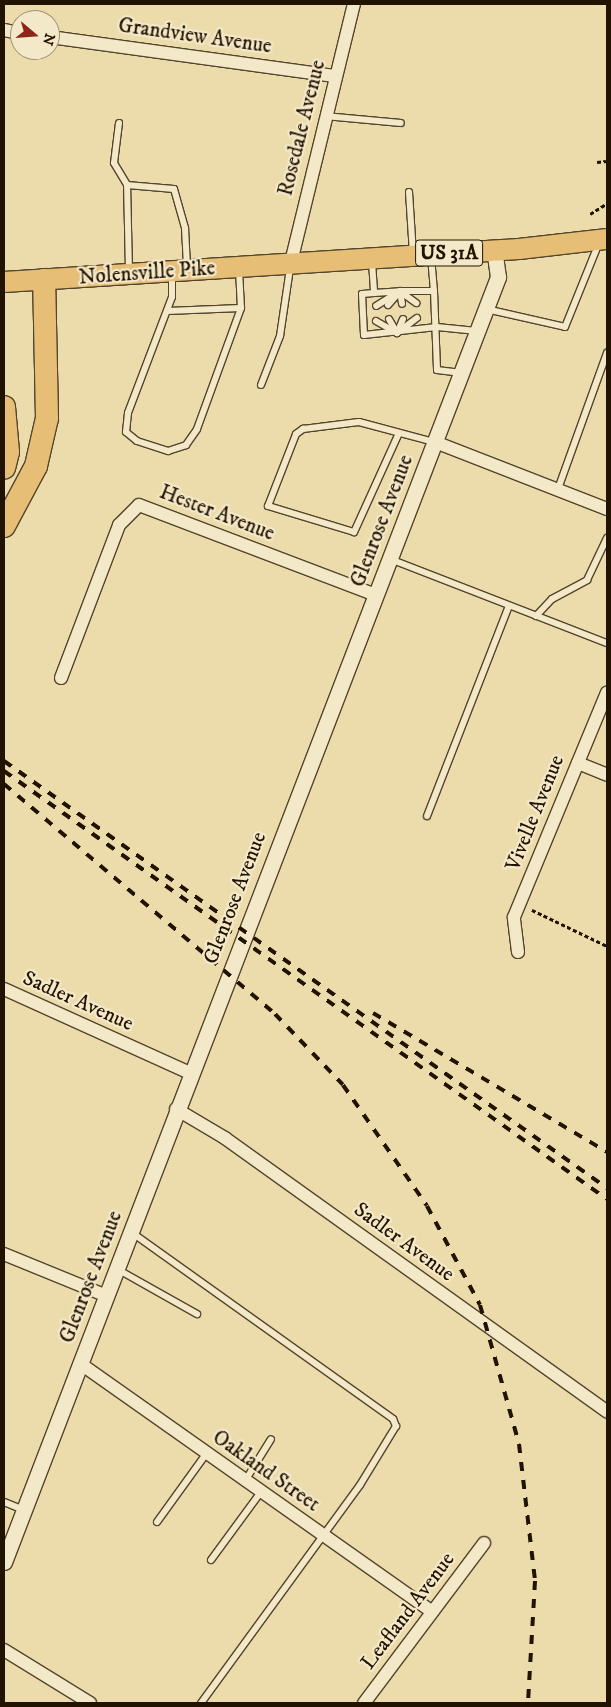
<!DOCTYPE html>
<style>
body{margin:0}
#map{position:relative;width:611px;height:1707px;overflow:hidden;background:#ecdcab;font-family:"IM FELL DW Pica",serif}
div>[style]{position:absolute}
.path>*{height:2.5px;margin-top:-1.25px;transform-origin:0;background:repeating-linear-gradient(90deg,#221200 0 4px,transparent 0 6.5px)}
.roads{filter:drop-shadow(1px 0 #54442b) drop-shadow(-1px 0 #54442b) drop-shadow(0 1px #54442b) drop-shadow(0 -1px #54442b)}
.service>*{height:6px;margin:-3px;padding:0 3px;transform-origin:3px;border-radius:3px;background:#f3e8c8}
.minor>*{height:12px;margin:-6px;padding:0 6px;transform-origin:6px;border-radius:6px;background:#f3e8c8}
.tertiary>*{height:15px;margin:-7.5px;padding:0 7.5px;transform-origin:7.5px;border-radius:7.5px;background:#f3e8c8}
.primary>*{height:20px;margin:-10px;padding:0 10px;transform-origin:10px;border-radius:10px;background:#e6be76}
.motorway>*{height:22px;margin:-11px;padding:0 11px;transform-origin:11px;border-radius:11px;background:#e6be76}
.rail>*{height:4px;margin-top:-2px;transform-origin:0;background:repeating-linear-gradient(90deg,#221200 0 9px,transparent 0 18px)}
span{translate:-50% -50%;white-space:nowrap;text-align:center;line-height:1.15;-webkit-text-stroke:4.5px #f3e8c8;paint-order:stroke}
.shield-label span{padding:1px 4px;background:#f3e8c8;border:1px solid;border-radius:4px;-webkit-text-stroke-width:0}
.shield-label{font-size:20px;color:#221200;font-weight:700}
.street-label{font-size:21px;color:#221200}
.frame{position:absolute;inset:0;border:5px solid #221200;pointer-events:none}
.north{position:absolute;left:10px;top:10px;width:50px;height:50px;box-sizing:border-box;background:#f3e8c8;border:1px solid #9f9278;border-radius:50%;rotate:108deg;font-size:14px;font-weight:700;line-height:20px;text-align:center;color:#221200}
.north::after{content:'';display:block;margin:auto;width:18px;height:22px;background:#8f2418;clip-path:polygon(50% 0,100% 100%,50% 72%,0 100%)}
</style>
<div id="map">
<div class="path">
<i style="left:597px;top:162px;width:10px;rotate:-6deg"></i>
<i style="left:590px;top:214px;width:19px;rotate:-32deg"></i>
<i style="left:532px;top:910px;width:83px;rotate:25.6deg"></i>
</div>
<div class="roads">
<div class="service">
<i style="left:325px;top:116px;width:76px;rotate:5.3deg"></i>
<i style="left:119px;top:123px;width:40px;rotate:97.1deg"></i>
<i style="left:114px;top:163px;width:26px;rotate:59deg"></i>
<i style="left:409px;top:192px;width:62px;rotate:86.3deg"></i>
<i style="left:372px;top:262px;width:31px;rotate:86deg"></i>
<i style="left:374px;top:293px;width:26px;rotate:-4deg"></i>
<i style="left:400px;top:291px;width:28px;rotate:148deg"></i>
<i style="left:129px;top:271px;width:86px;rotate:-91.3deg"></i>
<i style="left:127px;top:185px;width:47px;rotate:4.9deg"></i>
<i style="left:174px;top:189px;width:41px;rotate:74.2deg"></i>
<i style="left:185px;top:228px;width:39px;rotate:87deg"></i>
<i style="left:172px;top:273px;width:24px;rotate:90deg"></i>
<i style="left:172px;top:297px;width:124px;rotate:110.8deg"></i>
<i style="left:128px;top:413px;width:19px;rotate:96deg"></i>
<i style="left:126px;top:432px;width:14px;rotate:39deg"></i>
<i style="left:137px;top:441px;width:33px;rotate:18deg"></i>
<i style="left:168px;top:451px;width:19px;rotate:-18deg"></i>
<i style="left:186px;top:445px;width:19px;rotate:-55deg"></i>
<i style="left:197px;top:429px;width:129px;rotate:-70deg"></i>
<i style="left:241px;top:308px;width:39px;rotate:-93deg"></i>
<i style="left:400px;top:291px;width:34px"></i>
<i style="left:434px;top:291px;width:34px;rotate:-95deg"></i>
<i style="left:434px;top:291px;width:79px;rotate:87.8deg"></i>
<i style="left:437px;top:370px;width:23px;rotate:7deg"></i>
<i style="left:401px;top:292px;width:19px;rotate:36deg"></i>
<i style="left:374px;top:293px;width:12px;rotate:175deg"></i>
<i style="left:362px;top:294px;width:41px;rotate:87.2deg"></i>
<i style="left:364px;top:335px;width:73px;rotate:-6.3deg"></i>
<i style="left:437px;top:327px;width:40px;rotate:5.7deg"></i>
<i style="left:388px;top:305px;width:18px;rotate:-49deg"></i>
<i style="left:400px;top:291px;width:13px;rotate:81deg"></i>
<i style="left:486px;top:309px;width:81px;rotate:12.8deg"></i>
<i style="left:565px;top:327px;width:91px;rotate:-68deg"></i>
<i style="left:167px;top:311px;width:74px;rotate:-2.3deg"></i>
<i style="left:403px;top:319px;width:15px;rotate:113deg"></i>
<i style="left:397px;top:333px;width:25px;rotate:-37deg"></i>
<i style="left:376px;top:321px;width:24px;rotate:30deg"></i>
<i style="left:397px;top:333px;width:16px;rotate:-120deg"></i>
<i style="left:261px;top:385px;width:53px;rotate:-68.8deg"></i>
<i style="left:280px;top:336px;width:69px;rotate:-81.6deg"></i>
<i style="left:399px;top:433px;width:109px;rotate:114.4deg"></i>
<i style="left:354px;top:532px;width:90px;rotate:-163.2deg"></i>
<i style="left:268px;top:506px;width:77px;rotate:-68.7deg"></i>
<i style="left:296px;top:434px;width:9px;rotate:-36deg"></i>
<i style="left:303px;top:429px;width:56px;rotate:-7.1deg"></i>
<i style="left:359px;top:422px;width:78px;rotate:14.9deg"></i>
<i style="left:558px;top:489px;width:145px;rotate:-70.2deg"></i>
<i style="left:390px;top:559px;width:233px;rotate:21.2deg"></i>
<i style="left:536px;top:616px;width:23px;rotate:-47deg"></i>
<i style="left:552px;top:599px;width:40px;rotate:-28deg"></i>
<i style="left:587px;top:580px;width:47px;rotate:-64.5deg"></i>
<i style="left:427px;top:816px;width:225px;rotate:-68.7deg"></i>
<i style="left:131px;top:1232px;width:322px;rotate:35.5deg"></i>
<i style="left:393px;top:1419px;width:8px;rotate:67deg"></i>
<i style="left:396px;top:1426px;width:69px;rotate:121.4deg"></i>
<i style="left:360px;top:1485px;width:270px;rotate:126.1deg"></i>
<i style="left:117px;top:1269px;width:92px;rotate:29.4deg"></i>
<i style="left:245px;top:1481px;width:49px;rotate:-58.2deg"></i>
<i style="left:4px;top:1502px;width:22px;rotate:22deg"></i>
<i style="left:157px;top:1522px;width:84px;rotate:-54.2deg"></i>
<i style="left:211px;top:1560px;width:84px;rotate:-53.7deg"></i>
</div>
<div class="minor">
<i style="left:4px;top:30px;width:16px;rotate:11deg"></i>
<i style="left:50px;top:37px;width:287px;rotate:7.8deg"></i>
<i style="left:291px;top:262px;width:266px;rotate:-76.3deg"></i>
<i style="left:435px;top:442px;width:185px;rotate:21.3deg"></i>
<i style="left:61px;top:678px;width:164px;rotate:-69.2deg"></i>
<i style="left:119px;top:525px;width:28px;rotate:-45deg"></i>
<i style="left:139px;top:505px;width:254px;rotate:20.8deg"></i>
<i style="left:578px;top:763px;width:31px;rotate:22deg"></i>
<i style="left:518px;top:952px;width:35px;rotate:-97deg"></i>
<i style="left:514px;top:917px;width:243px;rotate:-67.5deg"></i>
<i style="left:4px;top:989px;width:204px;rotate:24.3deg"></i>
<i style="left:176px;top:1109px;width:57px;rotate:30.6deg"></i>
<i style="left:225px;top:1138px;width:470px;rotate:35.6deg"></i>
<i style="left:4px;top:1254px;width:111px;rotate:22.2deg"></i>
<i style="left:81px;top:1364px;width:427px;rotate:35.2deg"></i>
<i style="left:4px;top:1650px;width:101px;rotate:31.6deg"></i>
<i style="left:364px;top:1703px;width:200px;rotate:-53.1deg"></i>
</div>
<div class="tertiary">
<i style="left:4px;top:1562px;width:1377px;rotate:-68.97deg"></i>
<i style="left:498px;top:277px;width:28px;rotate:-98deg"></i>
</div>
<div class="primary">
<i style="left:4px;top:282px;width:516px;rotate:-3.67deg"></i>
<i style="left:519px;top:249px;width:89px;rotate:-6.5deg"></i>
</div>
<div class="motorway">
<i style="left:4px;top:407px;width:45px;rotate:84.9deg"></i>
<i style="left:8px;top:452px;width:16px;rotate:104deg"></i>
<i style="left:4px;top:526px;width:68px;rotate:-61.9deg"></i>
<i style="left:36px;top:466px;width:49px;rotate:-77.1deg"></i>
<i style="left:47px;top:418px;width:138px;rotate:-91.2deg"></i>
</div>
</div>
<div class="rail">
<i style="left:4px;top:761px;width:739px;rotate:35.3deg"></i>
<i style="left:4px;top:771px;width:739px;rotate:35.37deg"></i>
<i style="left:4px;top:784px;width:355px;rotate:40.3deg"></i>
<i style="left:275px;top:1014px;width:98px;rotate:46.2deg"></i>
<i style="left:343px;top:1085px;width:147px;rotate:55.2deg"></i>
<i style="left:427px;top:1206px;width:112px;rotate:61.8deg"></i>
<i style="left:480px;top:1305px;width:144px;rotate:74.3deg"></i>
<i style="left:519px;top:1444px;width:138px;rotate:83.3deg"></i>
<i style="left:535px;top:1581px;width:122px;rotate:93.3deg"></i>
<i style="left:373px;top:1013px;width:272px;rotate:30.7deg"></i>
</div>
<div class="shield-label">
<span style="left:449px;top:253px">US 31A</span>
</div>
<div class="street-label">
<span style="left:195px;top:36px;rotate:8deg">Grandview Avenue</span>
<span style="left:302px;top:128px;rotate:-76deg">Rosedale Avenue</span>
<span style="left:147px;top:273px;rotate:-4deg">Nolensville Pike</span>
<span style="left:217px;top:513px;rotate:21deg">Hester Avenue</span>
<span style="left:382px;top:521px;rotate:-69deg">Glenrose Avenue</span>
<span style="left:535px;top:813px;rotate:-68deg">Vivelle Avenue</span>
<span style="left:235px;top:898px;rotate:-69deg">Glenrose Avenue</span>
<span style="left:78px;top:1001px;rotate:24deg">Sadler Avenue</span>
<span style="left:404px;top:1242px;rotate:36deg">Sadler Avenue</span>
<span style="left:91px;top:1277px;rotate:-69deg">Glenrose Avenue</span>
<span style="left:266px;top:1471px;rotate:35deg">Oakland Street</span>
<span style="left:408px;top:1611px;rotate:-53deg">Leafland Avenue</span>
</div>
<div class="frame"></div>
<div class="north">N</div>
</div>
